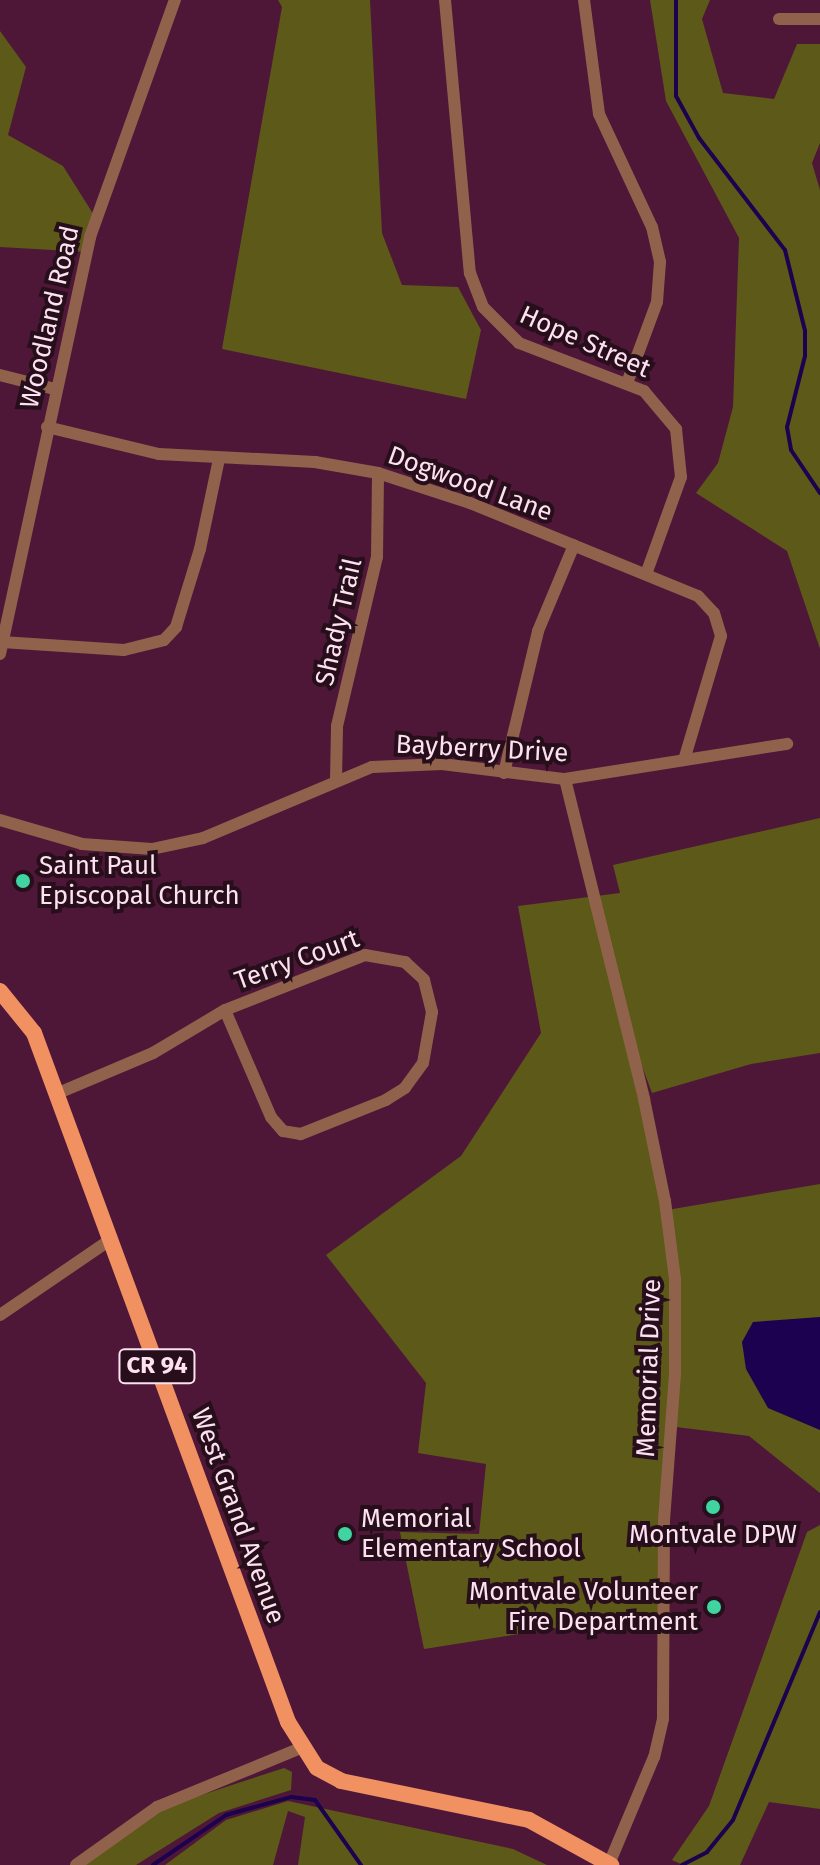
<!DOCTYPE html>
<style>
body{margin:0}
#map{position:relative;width:820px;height:1865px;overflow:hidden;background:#4e1738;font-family:"Fira Sans",sans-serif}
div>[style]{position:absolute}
.green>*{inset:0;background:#5d5918}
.water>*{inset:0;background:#1b014f}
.stream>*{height:4px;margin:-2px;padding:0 2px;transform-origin:2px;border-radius:2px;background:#1b014f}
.minor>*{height:12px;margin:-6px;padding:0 6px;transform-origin:6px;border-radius:6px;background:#91624b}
.major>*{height:16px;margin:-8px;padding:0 8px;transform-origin:8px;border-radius:8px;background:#f19162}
.dots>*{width:22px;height:22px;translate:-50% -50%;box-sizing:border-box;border:4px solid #260e1b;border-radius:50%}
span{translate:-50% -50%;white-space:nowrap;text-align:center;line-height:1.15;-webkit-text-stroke:8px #260e1b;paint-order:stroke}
.shield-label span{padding:2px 6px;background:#260e1b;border:2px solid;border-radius:6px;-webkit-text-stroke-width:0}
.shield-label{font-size:24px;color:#fee1f0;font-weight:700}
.street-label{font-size:26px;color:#fee1f0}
.poi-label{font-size:26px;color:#fee1f0}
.left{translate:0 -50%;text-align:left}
.right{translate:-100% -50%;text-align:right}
</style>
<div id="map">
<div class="green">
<i style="clip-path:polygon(278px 0,370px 0,382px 233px,402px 285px,458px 287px,481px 330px,466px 399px,222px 349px,282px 7px)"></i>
<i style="clip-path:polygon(650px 0,710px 0,702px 19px,723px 93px,774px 99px,797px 44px,820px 44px,820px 143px,812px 163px,820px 190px,820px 649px,787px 551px,696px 493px,718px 463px,733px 407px,739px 238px,666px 101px)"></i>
<i style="clip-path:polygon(0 31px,26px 67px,8px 135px,63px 166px,97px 220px,88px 252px,0 247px)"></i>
<i style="clip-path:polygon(820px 818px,820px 1053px,751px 1064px,652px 1093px,636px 1050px,667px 1210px,820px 1184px,820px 1493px,749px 1436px,668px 1426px,664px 1611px,424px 1649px,400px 1532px,479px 1534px,486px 1464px,418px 1453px,426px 1383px,326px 1255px,461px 1156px,541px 1033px,518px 906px,620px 893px,613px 865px)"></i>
<i style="clip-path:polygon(820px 1525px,820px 1809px,769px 1802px,740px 1865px,683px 1865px,672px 1860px,709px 1806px,807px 1532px)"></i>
<i style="clip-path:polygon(284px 1768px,292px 1772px,291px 1790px,219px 1813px,136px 1865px,86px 1865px,125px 1832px,174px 1804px)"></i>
<i style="clip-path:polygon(288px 1801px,513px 1849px,547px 1865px,298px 1865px,305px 1817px,288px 1811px,273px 1865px,165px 1865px,226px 1820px)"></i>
</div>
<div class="water">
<i style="clip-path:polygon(820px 1317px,820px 1430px,768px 1408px,746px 1369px,742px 1342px,753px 1322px)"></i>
</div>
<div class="stream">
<i style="left:676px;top:0;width:96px;rotate:90deg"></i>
<i style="left:676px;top:96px;width:48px;rotate:61.3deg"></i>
<i style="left:699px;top:138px;width:141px;rotate:52.5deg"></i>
<i style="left:785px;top:250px;width:83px;rotate:76.1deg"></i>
<i style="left:805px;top:331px;width:25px;rotate:90deg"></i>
<i style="left:805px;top:356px;width:73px;rotate:104.2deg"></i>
<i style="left:787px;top:427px;width:23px;rotate:80deg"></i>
<i style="left:791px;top:450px;width:52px;rotate:56deg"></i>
<i style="left:153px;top:1865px;width:88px;rotate:-34.4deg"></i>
<i style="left:226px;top:1815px;width:67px;rotate:-15.5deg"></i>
<i style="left:291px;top:1797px;width:24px;rotate:7deg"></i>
<i style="left:315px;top:1800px;width:80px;rotate:54.7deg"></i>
<i style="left:682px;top:1865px;width:28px;rotate:-27deg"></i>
<i style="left:707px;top:1852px;width:41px;rotate:-50.9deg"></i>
<i style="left:733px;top:1820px;width:225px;rotate:-67.3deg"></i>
</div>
<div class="minor">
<i style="left:445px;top:0;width:274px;rotate:84.8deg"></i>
<i style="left:470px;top:273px;width:36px;rotate:69deg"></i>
<i style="left:483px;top:307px;width:51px;rotate:45deg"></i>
<i style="left:519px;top:343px;width:134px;rotate:21deg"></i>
<i style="left:644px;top:391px;width:50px;rotate:49.9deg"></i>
<i style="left:676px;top:429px;width:48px;rotate:84.1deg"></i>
<i style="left:681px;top:477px;width:103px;rotate:109.8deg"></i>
<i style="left:584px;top:0;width:115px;rotate:82.5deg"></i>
<i style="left:599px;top:114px;width:125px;rotate:64.9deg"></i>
<i style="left:652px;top:227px;width:36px;rotate:77deg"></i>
<i style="left:660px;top:262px;width:40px;rotate:94.3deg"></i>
<i style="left:657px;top:302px;width:86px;rotate:110.3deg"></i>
<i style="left:779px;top:19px;width:41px"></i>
<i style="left:0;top:375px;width:57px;rotate:14.3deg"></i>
<i style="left:47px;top:427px;width:115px;rotate:13.6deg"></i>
<i style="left:159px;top:454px;width:156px;rotate:2.9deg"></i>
<i style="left:315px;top:462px;width:64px;rotate:9.9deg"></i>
<i style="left:378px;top:473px;width:97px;rotate:18.1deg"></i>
<i style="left:470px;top:503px;width:246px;rotate:22.2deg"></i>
<i style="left:698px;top:596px;width:23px;rotate:47deg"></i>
<i style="left:714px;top:613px;width:24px;rotate:73deg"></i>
<i style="left:721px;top:636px;width:126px;rotate:106.6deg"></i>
<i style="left:2px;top:642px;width:122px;rotate:3.8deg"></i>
<i style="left:124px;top:650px;width:41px;rotate:-14deg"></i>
<i style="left:164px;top:640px;width:18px;rotate:-47deg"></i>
<i style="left:176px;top:627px;width:82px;rotate:-72.9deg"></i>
<i style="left:200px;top:549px;width:92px;rotate:-78.1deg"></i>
<i style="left:0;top:654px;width:427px;rotate:-77.8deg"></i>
<i style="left:90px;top:237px;width:252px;rotate:-70.3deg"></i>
<i style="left:504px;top:773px;width:146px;rotate:-76.5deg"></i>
<i style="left:538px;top:631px;width:93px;rotate:-67.3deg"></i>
<i style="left:565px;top:779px;width:330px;rotate:76.1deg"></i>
<i style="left:644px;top:1099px;width:104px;rotate:78.4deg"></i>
<i style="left:665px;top:1201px;width:79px;rotate:82.7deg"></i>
<i style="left:675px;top:1279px;width:95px;rotate:90deg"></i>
<i style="left:675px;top:1374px;width:148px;rotate:94.3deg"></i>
<i style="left:664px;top:1522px;width:197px;rotate:90.3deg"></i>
<i style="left:663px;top:1719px;width:39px;rotate:103deg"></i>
<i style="left:654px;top:1757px;width:116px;rotate:112.8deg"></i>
<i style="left:336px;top:780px;width:54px;rotate:-88.9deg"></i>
<i style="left:337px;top:726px;width:174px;rotate:-76.7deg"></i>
<i style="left:377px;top:557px;width:84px;rotate:-89.3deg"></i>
<i style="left:0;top:820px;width:85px;rotate:16.3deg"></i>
<i style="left:82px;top:844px;width:70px;rotate:4.1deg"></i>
<i style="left:152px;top:849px;width:52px;rotate:-12.2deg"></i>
<i style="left:203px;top:838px;width:183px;rotate:-22.8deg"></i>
<i style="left:372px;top:767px;width:70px;rotate:-2.5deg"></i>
<i style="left:442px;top:764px;width:124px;rotate:7deg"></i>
<i style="left:565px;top:779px;width:225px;rotate:-9deg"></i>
<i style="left:365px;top:955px;width:41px;rotate:9.9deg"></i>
<i style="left:405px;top:962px;width:26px;rotate:43deg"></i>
<i style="left:424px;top:980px;width:33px;rotate:76deg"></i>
<i style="left:432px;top:1012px;width:52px;rotate:100deg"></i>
<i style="left:423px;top:1063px;width:31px;rotate:126deg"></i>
<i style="left:405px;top:1088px;width:22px;rotate:148deg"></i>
<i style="left:386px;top:1100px;width:92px;rotate:158.2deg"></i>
<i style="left:301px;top:1134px;width:18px;rotate:-171deg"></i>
<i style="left:283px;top:1131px;width:18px;rotate:-131deg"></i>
<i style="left:271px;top:1117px;width:116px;rotate:-113.3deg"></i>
<i style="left:225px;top:1010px;width:150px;rotate:-21.4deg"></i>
<i style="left:56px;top:1094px;width:105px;rotate:-22.9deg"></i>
<i style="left:153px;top:1053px;width:84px;rotate:-30.8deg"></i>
<i style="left:0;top:1315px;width:133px;rotate:-34.3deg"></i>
<i style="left:76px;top:1865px;width:100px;rotate:-35.6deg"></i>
<i style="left:157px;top:1807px;width:158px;rotate:-22.3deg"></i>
</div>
<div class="major">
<i style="left:0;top:991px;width:54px;rotate:51deg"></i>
<i style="left:34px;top:1033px;width:734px;rotate:69.76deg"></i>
<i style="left:288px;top:1722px;width:54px;rotate:57.8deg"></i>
<i style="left:317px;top:1768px;width:27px;rotate:28deg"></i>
<i style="left:341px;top:1781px;width:192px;rotate:11.7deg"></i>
<i style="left:529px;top:1820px;width:94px;rotate:28.8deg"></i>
</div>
<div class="dots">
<i style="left:23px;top:881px;background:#3fd4a2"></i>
<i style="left:713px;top:1507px;background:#3fd4a2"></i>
<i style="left:345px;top:1534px;background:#3fd4a2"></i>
<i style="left:714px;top:1607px;background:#3fd4a2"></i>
</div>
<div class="shield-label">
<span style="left:157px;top:1366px">CR 94</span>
</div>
<div class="street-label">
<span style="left:50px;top:317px;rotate:-77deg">Woodland Road</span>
<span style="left:585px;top:342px;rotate:24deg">Hope Street</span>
<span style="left:470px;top:484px;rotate:20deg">Dogwood Lane</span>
<span style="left:339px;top:622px;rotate:-77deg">Shady Trail</span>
<span style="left:482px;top:749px;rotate:3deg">Bayberry Drive</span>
<span style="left:297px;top:960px;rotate:-20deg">Terry Court</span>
<span style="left:649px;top:1368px;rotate:-88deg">Memorial Drive</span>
<span style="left:238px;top:1516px;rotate:70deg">West Grand Avenue</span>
</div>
<div class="poi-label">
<span class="left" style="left:39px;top:881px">Saint Paul<br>Episcopal Church</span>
<span class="left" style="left:361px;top:1534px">Memorial<br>Elementary School</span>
<span style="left:713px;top:1535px">Montvale DPW</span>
<span class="right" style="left:698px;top:1607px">Montvale Volunteer<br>Fire Department</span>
</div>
</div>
